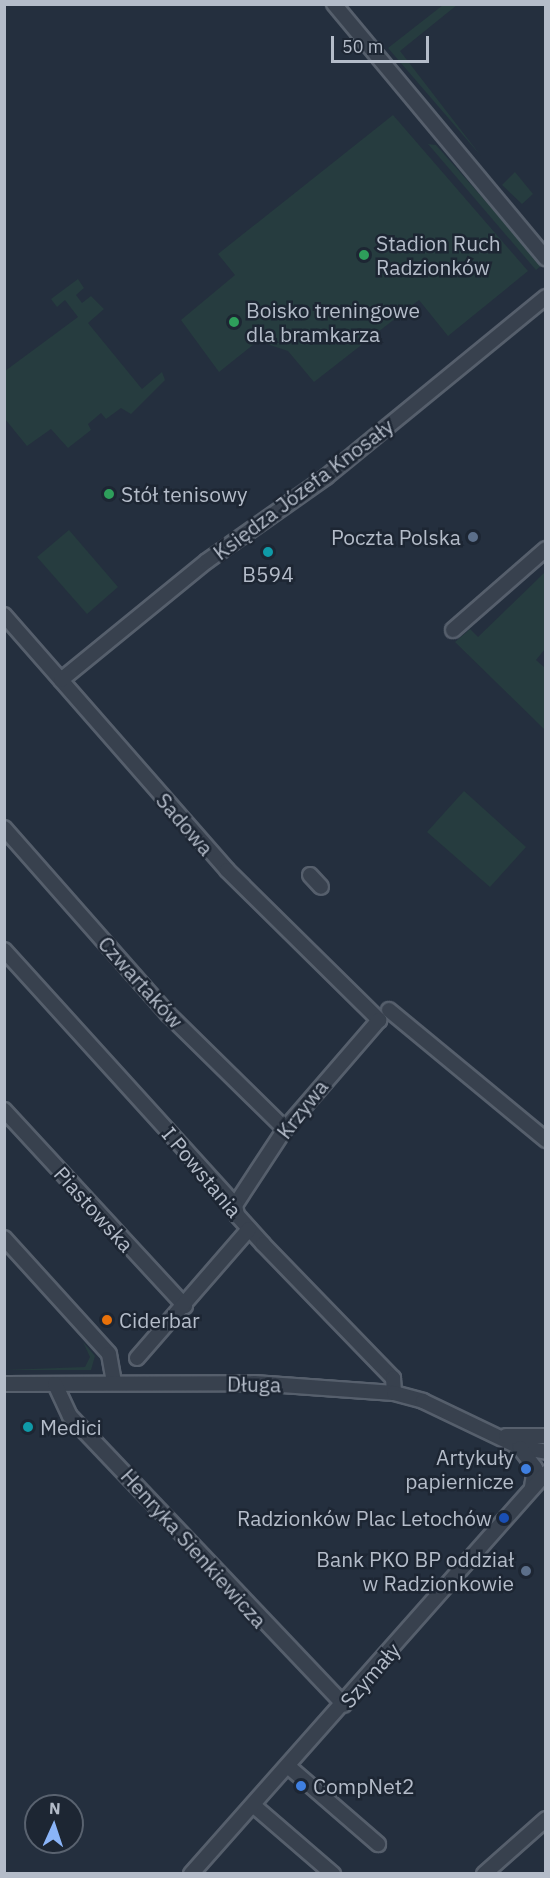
<!DOCTYPE html>
<meta charset="utf-8">
<style>
body{margin:0}
#map{position:relative;width:550px;height:1878px;overflow:hidden;background:#242f3e;font-family:"IBM Plex Sans",sans-serif}
div>[style]{position:absolute}
.green>*{inset:0;background:#263c3f}
.roads{filter:drop-shadow(2px 0 #565f6c) drop-shadow(-2px 0 #565f6c) drop-shadow(0 2px #565f6c) drop-shadow(0 -2px #565f6c)}
.minor>*{height:14px;margin:-7px;padding:0 7px;transform-origin:7px;border-radius:7px;background:#38414e}
.dots>*{width:16px;height:16px;translate:-50% -50%;box-sizing:border-box;border:3px solid #1d2633;border-radius:50%}
span{translate:-50% -50%;white-space:nowrap;text-align:center;line-height:1.15;-webkit-text-stroke:5px #1d2633;paint-order:stroke}
.poi-label{font-size:21px;color:#b4bcc9}
.left{translate:0 -50%;text-align:left}
.right{translate:-100% -50%;text-align:right}
.street-label{font-size:21px;color:#b4bcc9}
.frame{position:absolute;inset:0;border:6px solid #b4bcc9;pointer-events:none}
.north{position:absolute;left:24px;top:1794px;width:60px;height:60px;box-sizing:border-box;background:#1d2633;border:2px solid #59626f;border-radius:50%;rotate:3deg;font-size:16px;font-weight:700;line-height:24px;text-align:center;color:#b4bcc9}
.north::after{content:'';display:block;margin:auto;width:21px;height:27px;background:#8ab4f8;clip-path:polygon(50% 0,100% 100%,50% 72%,0 100%)}
.scale{position:absolute;left:331px;top:36px;width:98px;height:27px;box-sizing:border-box;border:3px solid #b4bcc9;border-top:0;padding-left:8px;font-size:18px;line-height:21px;white-space:nowrap;color:#b4bcc9;-webkit-text-stroke:4px #1d2633;paint-order:stroke}
</style>
<div id="map">
<div class="green">
<i style="clip-path:polygon(443px 5px,457px 5px,400px 51px,481px 156px,388px 48px)"></i>
<i style="clip-path:polygon(393px 115px,528px 271px,448px 336px,419px 300px,314px 382px,288px 351px,258px 341px,219px 372px,181px 320px,235px 275px,218px 254px)"></i>
<i style="clip-path:polygon(428px 144px,436px 145px,542px 265px,536px 270px)"></i>
<i style="clip-path:polygon(515px 172px,533px 194px,522px 204px,502px 185px)"></i>
<i style="clip-path:polygon(78px 279px,84px 288px,76px 295px,82px 303px,91px 296px,104px 309px,88px 323px,142px 389px,162px 372px,165px 380px,131px 414px,121px 408px,106px 419px,101px 413px,88px 424px,91px 430px,68px 448px,51px 429px,27px 446px,5px 419px,5px 371px,78px 317px,65px 300px,57px 307px,51px 299px)"></i>
<i style="clip-path:polygon(69px 530px,118px 587px,87px 614px,37px 557px)"></i>
<i style="clip-path:polygon(545px 572px,545px 649px,536px 660px,545px 668px,545px 730px,455px 642px,470px 629px,478px 637px)"></i>
<i style="clip-path:polygon(464px 791px,526px 847px,490px 887px,427px 832px)"></i>
<i style="clip-path:polygon(83px 1342px,95px 1356px,91px 1370px,5px 1370px,85px 1367px,90px 1357px)"></i>
</div>
<div class="roads">
<div class="minor">
<i style="left:334px;top:4px;width:331px;rotate:50.2deg"></i>
<i style="left:4px;top:615px;width:339px;rotate:48.8deg"></i>
<i style="left:227px;top:870px;width:214px;rotate:44.6deg"></i>
<i style="left:379px;top:1020px;width:144px;rotate:130.8deg"></i>
<i style="left:285px;top:1129px;width:91px;rotate:123.3deg"></i>
<i style="left:453px;top:630px;width:123px;rotate:-41.1deg"></i>
<i style="left:61px;top:680px;width:188px;rotate:-39.2deg"></i>
<i style="left:207px;top:561px;width:146px;rotate:-35.2deg"></i>
<i style="left:326px;top:477px;width:284px;rotate:-39.3deg"></i>
<i style="left:4px;top:828px;width:248px;rotate:48.6deg"></i>
<i style="left:168px;top:1014px;width:164px;rotate:44.5deg"></i>
<i style="left:310px;top:875px;width:16px;rotate:47deg"></i>
<i style="left:4px;top:950px;width:344px;rotate:47.8deg"></i>
<i style="left:235px;top:1205px;width:10px;rotate:79deg"></i>
<i style="left:237px;top:1215px;width:39px;rotate:48deg"></i>
<i style="left:263px;top:1244px;width:187px;rotate:45.9deg"></i>
<i style="left:393px;top:1378px;width:15px;rotate:86deg"></i>
<i style="left:389px;top:1010px;width:204px;rotate:39.6deg"></i>
<i style="left:4px;top:1110px;width:267px;rotate:47.3deg"></i>
<i style="left:4px;top:1238px;width:156px;rotate:47.8deg"></i>
<i style="left:109px;top:1354px;width:29px;rotate:80deg"></i>
<i style="left:137px;top:1358px;width:171px;rotate:-49deg"></i>
<i style="left:4px;top:1384px;width:250px;rotate:-0.2deg"></i>
<i style="left:254px;top:1383px;width:140px;rotate:4.1deg"></i>
<i style="left:394px;top:1393px;width:30px;rotate:15deg"></i>
<i style="left:423px;top:1401px;width:106px;rotate:25.6deg"></i>
<i style="left:519px;top:1447px;width:27px;rotate:10deg"></i>
<i style="left:55px;top:1384px;width:35px;rotate:65deg"></i>
<i style="left:70px;top:1416px;width:398px;rotate:46.5deg"></i>
<i style="left:506px;top:1436px;width:40px"></i>
<i style="left:520px;top:1448px;width:25px;rotate:53deg"></i>
<i style="left:535px;top:1468px;width:20px;rotate:99deg"></i>
<i style="left:289px;top:1767px;width:118px;rotate:40.9deg"></i>
<i style="left:253px;top:1805px;width:106px;rotate:40.8deg"></i>
<i style="left:191px;top:1874px;width:536px;rotate:-48.48deg"></i>
<i style="left:484px;top:1874px;width:83px;rotate:-41.6deg"></i>
</div>
</div>
<div class="dots">
<i style="left:364px;top:255px;background:#2e9e5b"></i>
<i style="left:234px;top:322px;background:#2e9e5b"></i>
<i style="left:109px;top:494px;background:#2e9e5b"></i>
<i style="left:473px;top:537px;background:#5c6f8a"></i>
<i style="left:268px;top:552px;background:#0f9aa8"></i>
<i style="left:107px;top:1320px;background:#e8710a"></i>
<i style="left:28px;top:1427px;background:#0f9aa8"></i>
<i style="left:526px;top:1469px;background:#3f7fe0"></i>
<i style="left:504px;top:1518px;background:#1a4fb4"></i>
<i style="left:526px;top:1571px;background:#5c6f8a"></i>
<i style="left:301px;top:1786px;background:#3f7fe0"></i>
</div>
<div class="poi-label">
<span class="left" style="left:376px;top:255px">Stadion Ruch<br>Radzionków</span>
<span class="left" style="left:246px;top:322px">Boisko treningowe<br>dla bramkarza</span>
<span class="left" style="left:121px;top:494px">Stół tenisowy</span>
<span class="right" style="left:461px;top:537px">Poczta Polska</span>
<span style="left:268px;top:574px">B594</span>
<span class="left" style="left:119px;top:1320px">Ciderbar</span>
<span class="left" style="left:40px;top:1427px">Medici</span>
<span class="right" style="left:514px;top:1469px">Artykuły<br>papiernicze</span>
<span class="right" style="left:492px;top:1518px">Radzionków Plac Letochów</span>
<span class="right" style="left:514px;top:1571px">Bank PKO BP oddział<br>w Radzionkowie</span>
<span class="left" style="left:313px;top:1786px">CompNet2</span>
</div>
<div class="street-label">
<span style="left:303px;top:489px;rotate:-37deg">Księdza Józefa Knosały</span>
<span style="left:185px;top:824px;rotate:49deg">Sadowa</span>
<span style="left:141px;top:982px;rotate:48deg">Czwartaków</span>
<span style="left:302px;top:1109px;rotate:-52deg">Krzywa</span>
<span style="left:202px;top:1172px;rotate:50deg">I Powstania</span>
<span style="left:94px;top:1209px;rotate:48deg">Piastowska</span>
<span style="left:254px;top:1384px;rotate:1deg">Długa</span>
<span style="left:194px;top:1548px;rotate:48deg">Henryka Sienkiewicza</span>
<span style="left:370px;top:1675px;rotate:-49deg">Szymały</span>
</div>
<div class="frame"></div>
<div class="north">N</div>
<div class="scale">50 m</div>
</div>
